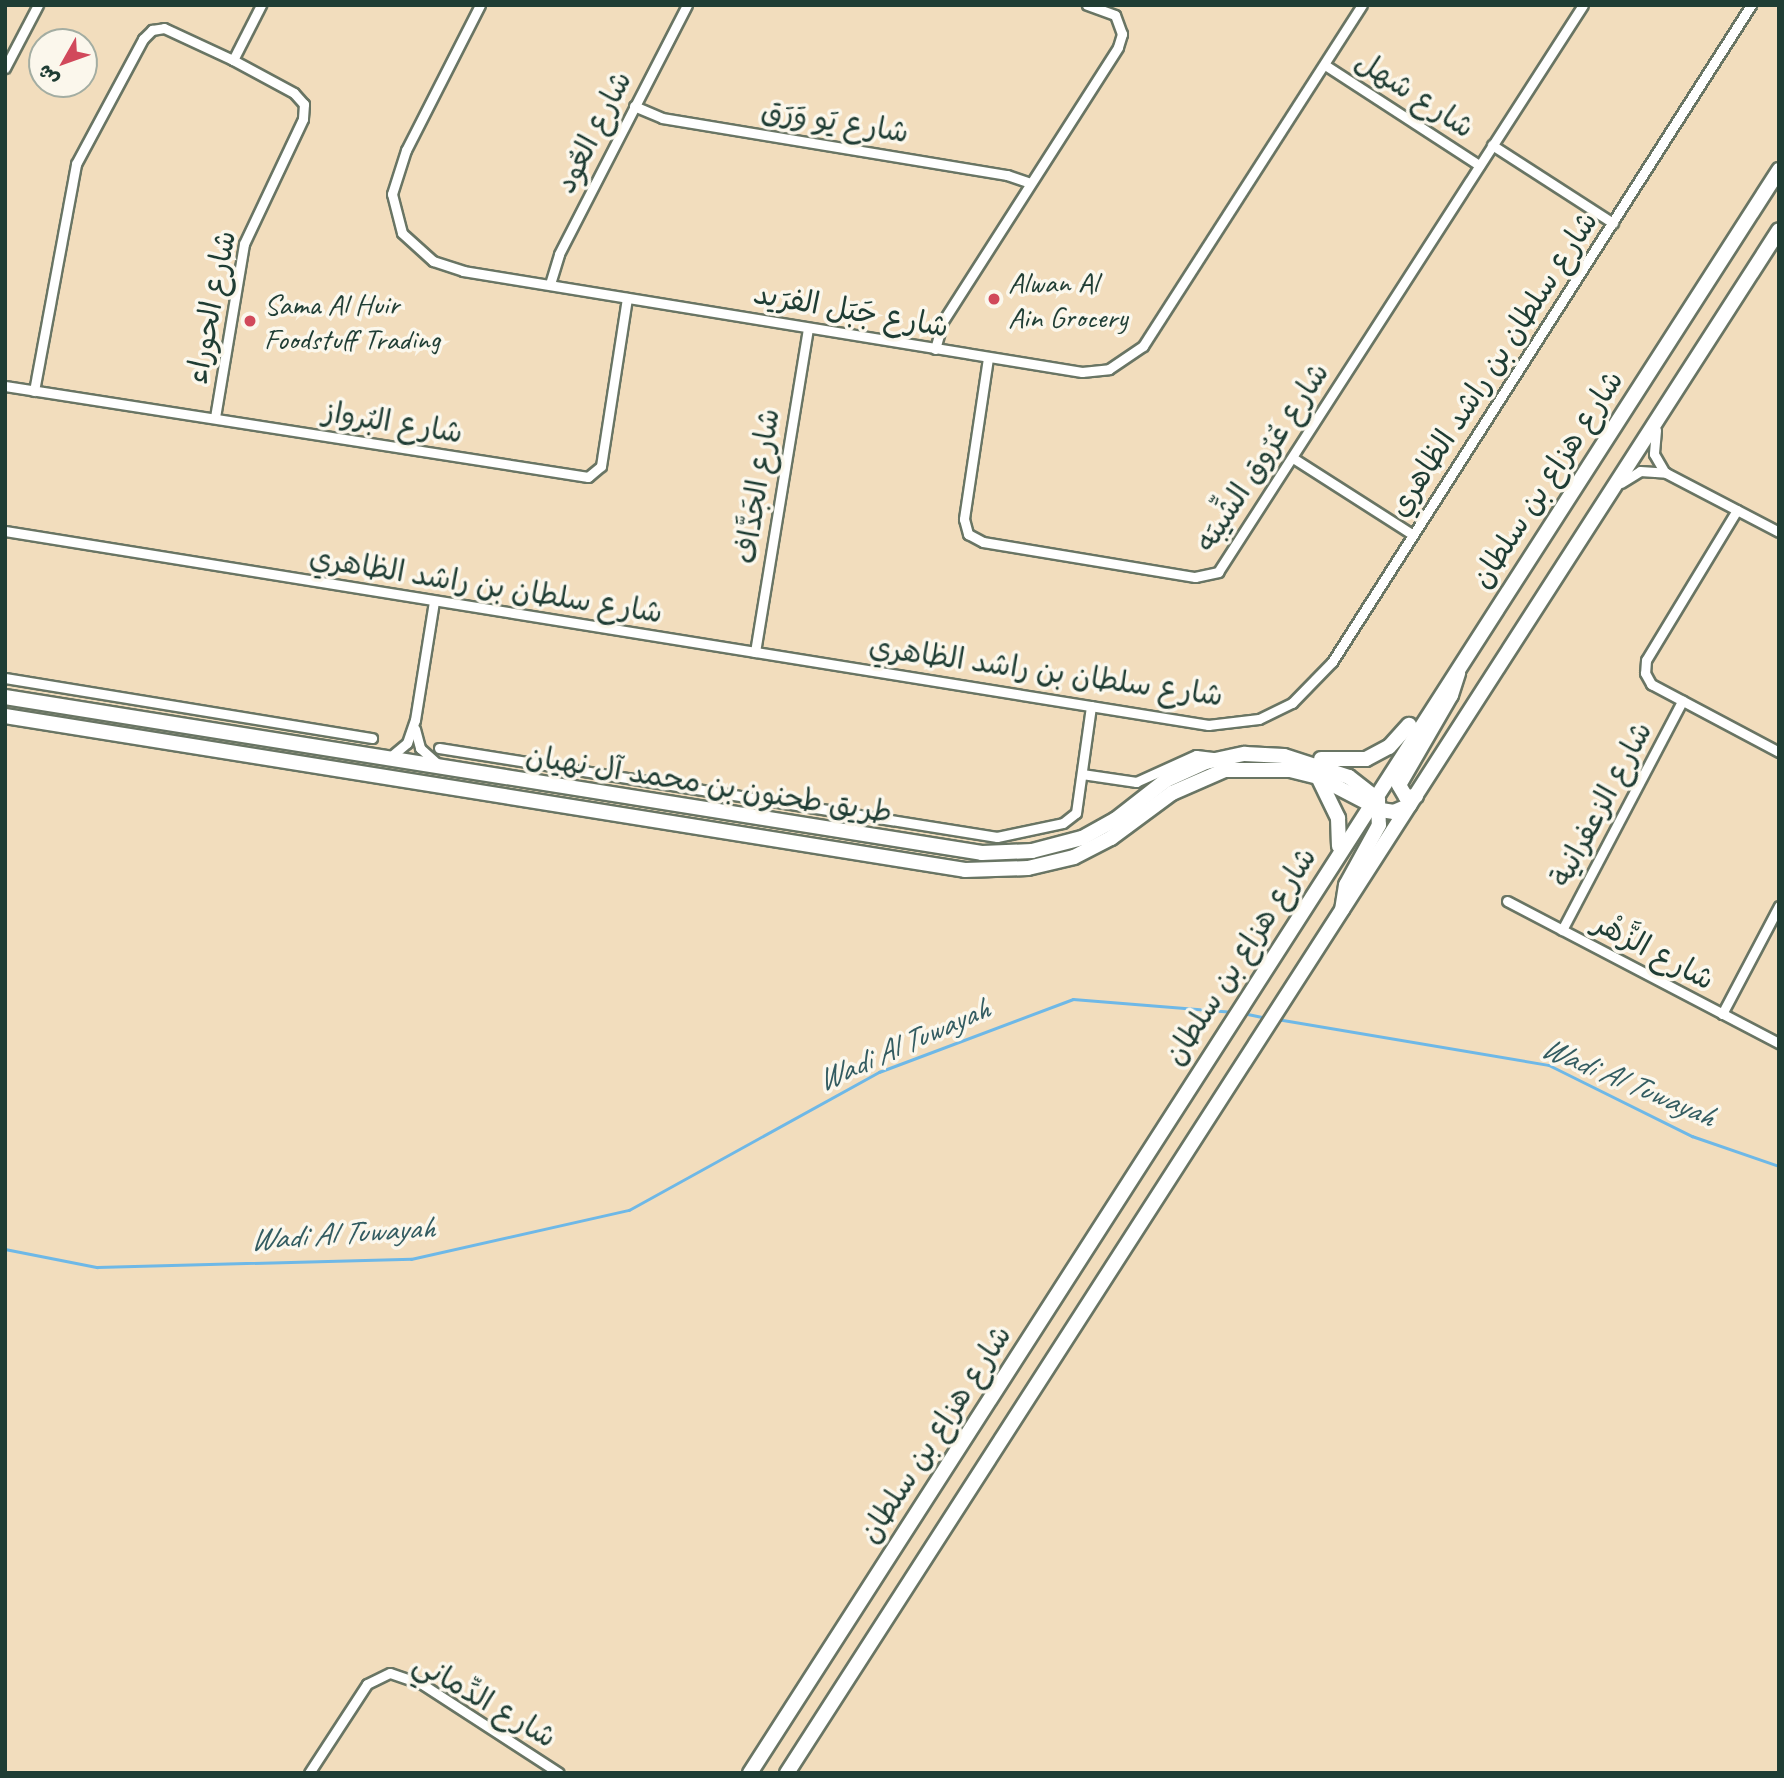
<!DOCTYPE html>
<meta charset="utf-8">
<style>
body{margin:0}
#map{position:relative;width:1784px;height:1778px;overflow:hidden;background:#f2ddbd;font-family:Caveat,"Playpen Sans Arabic",sans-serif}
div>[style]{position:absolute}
.stream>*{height:2.5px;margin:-1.25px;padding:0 1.25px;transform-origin:1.25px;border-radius:1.25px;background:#6eb8e7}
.roads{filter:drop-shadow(2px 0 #697564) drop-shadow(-2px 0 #697564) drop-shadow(0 2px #697564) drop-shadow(0 -2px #697564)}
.street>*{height:9px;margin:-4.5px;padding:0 4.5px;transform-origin:4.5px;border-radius:4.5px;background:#fff}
.primary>*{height:14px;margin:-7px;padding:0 7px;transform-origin:7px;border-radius:7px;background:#fff}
.dots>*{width:19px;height:19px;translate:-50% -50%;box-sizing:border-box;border:4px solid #fbf7ec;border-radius:50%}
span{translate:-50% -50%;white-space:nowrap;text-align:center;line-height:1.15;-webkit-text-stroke:7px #fbf7ec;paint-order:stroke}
.street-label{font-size:30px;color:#1f3d34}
.poi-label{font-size:30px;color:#1f3d34}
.left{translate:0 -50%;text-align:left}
.water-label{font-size:32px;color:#335c61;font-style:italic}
.frame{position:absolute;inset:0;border:7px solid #1f3d34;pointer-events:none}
.north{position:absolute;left:28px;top:28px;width:70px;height:70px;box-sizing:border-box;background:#fbf7ec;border:2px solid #a3ada2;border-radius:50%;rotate:230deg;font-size:19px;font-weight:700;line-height:28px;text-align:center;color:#1f3d34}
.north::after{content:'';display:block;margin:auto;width:24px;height:32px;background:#d1495b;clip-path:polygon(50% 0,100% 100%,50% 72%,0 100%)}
</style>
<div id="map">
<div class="stream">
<i style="left:1243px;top:1013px;width:25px;rotate:12deg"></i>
<i style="left:1277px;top:1019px;width:276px;rotate:9.6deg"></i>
<i style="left:1549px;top:1065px;width:160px;rotate:26.4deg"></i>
<i style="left:1692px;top:1136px;width:92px;rotate:19deg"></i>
<i style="left:5px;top:1249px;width:94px;rotate:11.1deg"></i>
<i style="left:97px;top:1267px;width:314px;rotate:-1.5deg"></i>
<i style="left:411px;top:1259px;width:223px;rotate:-12.7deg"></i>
<i style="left:629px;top:1210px;width:286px;rotate:-28.9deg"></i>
<i style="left:879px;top:1072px;width:207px;rotate:-20.6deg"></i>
<i style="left:1073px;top:999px;width:161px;rotate:4.6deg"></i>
</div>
<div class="roads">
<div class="street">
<i style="left:480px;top:5px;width:163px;rotate:117deg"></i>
<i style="left:406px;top:150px;width:46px;rotate:107.7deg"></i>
<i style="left:392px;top:194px;width:40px;rotate:75.6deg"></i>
<i style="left:402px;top:233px;width:42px;rotate:42.1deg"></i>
<i style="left:433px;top:261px;width:32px;rotate:18deg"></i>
<i style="left:463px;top:271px;width:627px;rotate:9.27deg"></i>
<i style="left:1082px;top:372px;width:27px;rotate:-6deg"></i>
<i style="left:1109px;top:369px;width:41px;rotate:-34.1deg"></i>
<i style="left:1143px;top:346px;width:405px;rotate:-57.3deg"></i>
<i style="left:233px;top:60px;width:62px;rotate:-63deg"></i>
<i style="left:1325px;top:65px;width:184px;rotate:33deg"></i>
<i style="left:5px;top:68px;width:71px;rotate:-62.4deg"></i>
<i style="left:634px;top:106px;width:30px;rotate:23deg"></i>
<i style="left:662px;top:118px;width:350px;rotate:9.4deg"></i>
<i style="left:1007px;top:175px;width:24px;rotate:19deg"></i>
<i style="left:1492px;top:145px;width:144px;rotate:32.8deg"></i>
<i style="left:550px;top:284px;width:31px;rotate:-73deg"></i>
<i style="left:559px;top:254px;width:280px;rotate:-62.8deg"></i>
<i style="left:935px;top:349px;width:29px;rotate:-74deg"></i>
<i style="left:943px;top:321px;width:325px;rotate:-57.4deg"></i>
<i style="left:1118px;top:47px;width:14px;rotate:-73deg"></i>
<i style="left:1122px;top:34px;width:20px;rotate:-110deg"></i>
<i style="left:1115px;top:15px;width:30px;rotate:-160deg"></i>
<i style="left:988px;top:358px;width:163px;rotate:98.5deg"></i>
<i style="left:964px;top:519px;width:16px;rotate:75deg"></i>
<i style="left:968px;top:534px;width:17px;rotate:28deg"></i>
<i style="left:983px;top:542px;width:215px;rotate:9.4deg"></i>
<i style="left:1195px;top:577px;width:24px;rotate:-12deg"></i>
<i style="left:1218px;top:572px;width:674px;rotate:-57.23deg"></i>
<i style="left:5px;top:386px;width:590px;rotate:8.87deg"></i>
<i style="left:588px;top:477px;width:17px;rotate:-40deg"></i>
<i style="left:601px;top:466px;width:170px;rotate:-81.2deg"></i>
<i style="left:34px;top:391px;width:231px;rotate:-79.5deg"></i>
<i style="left:76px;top:164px;width:142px;rotate:-61.8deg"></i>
<i style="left:143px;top:39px;width:13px;rotate:-45deg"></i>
<i style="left:152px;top:30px;width:12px;rotate:-9deg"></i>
<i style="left:164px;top:28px;width:76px;rotate:24.9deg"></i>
<i style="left:233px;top:60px;width:69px;rotate:28.4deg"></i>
<i style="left:294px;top:93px;width:15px;rotate:48deg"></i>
<i style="left:304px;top:104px;width:15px;rotate:94deg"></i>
<i style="left:303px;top:119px;width:138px;rotate:115.3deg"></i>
<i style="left:244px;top:244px;width:176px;rotate:99.5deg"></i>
<i style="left:1656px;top:430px;width:24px;rotate:95deg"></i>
<i style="left:1654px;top:454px;width:20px;rotate:60deg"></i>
<i style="left:1293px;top:458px;width:141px;rotate:32.6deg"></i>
<i style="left:1621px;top:483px;width:22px;rotate:-32deg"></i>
<i style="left:1640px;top:471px;width:26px;rotate:4deg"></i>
<i style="left:1666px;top:473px;width:127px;rotate:27.6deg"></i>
<i style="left:1737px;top:510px;width:175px;rotate:121.2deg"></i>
<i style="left:1646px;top:660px;width:13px;rotate:94deg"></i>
<i style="left:1645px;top:673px;width:13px;rotate:61deg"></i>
<i style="left:1651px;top:684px;width:145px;rotate:28deg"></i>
<i style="left:5px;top:531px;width:1219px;rotate:9.16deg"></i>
<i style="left:1208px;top:725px;width:51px;rotate:-6.7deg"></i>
<i style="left:1259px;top:719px;width:37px;rotate:-26deg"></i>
<i style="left:1292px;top:703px;width:57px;rotate:-45.7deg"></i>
<i style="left:1332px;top:662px;width:779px;rotate:-57.47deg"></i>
<i style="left:755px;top:652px;width:328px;rotate:-80.7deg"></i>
<i style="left:5px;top:678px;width:372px;rotate:9.3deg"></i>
<i style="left:415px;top:729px;width:20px;rotate:75deg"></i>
<i style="left:420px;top:748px;width:25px;rotate:42deg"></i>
<i style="left:439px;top:748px;width:565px;rotate:9.06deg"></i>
<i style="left:997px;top:837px;width:67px;rotate:-12deg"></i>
<i style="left:1063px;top:823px;width:16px;rotate:-38deg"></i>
<i style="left:1076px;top:813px;width:108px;rotate:-82deg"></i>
<i style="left:389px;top:758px;width:23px;rotate:-40deg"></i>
<i style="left:407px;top:743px;width:24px;rotate:-71deg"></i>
<i style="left:415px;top:720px;width:120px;rotate:-80.9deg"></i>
<i style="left:1082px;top:774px;width:55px;rotate:8.4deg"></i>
<i style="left:1136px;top:782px;width:66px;rotate:-24.2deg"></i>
<i style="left:1196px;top:755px;width:23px;rotate:7deg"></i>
<i style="left:1507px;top:901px;width:307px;rotate:27.6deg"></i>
<i style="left:1562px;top:930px;width:259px;rotate:-62.3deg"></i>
<i style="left:1722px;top:1014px;width:122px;rotate:-62.2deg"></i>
<i style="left:309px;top:1773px;width:106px;rotate:-56.9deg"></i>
<i style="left:367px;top:1684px;width:25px;rotate:-26deg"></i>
<i style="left:390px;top:1673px;width:34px;rotate:19deg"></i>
<i style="left:422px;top:1684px;width:163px;rotate:33deg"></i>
</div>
<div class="primary">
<i style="left:5px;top:697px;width:989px;rotate:9.07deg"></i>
<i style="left:982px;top:853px;width:50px;rotate:-2.3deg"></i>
<i style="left:1032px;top:851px;width:52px;rotate:-14.6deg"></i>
<i style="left:1082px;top:838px;width:38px;rotate:-29deg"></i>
<i style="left:1115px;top:820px;width:65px;rotate:-38.1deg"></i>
<i style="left:1166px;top:780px;width:44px;rotate:-24.2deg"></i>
<i style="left:1206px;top:762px;width:40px;rotate:-12deg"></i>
<i style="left:1245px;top:754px;width:39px;rotate:3deg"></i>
<i style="left:1284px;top:756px;width:68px;rotate:17.9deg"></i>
<i style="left:1349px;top:777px;width:37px;rotate:38deg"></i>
<i style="left:1378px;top:800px;width:25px;rotate:88deg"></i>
<i style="left:1379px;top:825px;width:68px;rotate:118.8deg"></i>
<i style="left:1346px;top:885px;width:25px;rotate:99deg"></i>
<i style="left:5px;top:716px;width:972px;rotate:9.11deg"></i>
<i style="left:965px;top:870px;width:63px;rotate:-1.8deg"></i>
<i style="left:1028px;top:868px;width:47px;rotate:-13.4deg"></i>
<i style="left:1074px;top:857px;width:42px;rotate:-27.2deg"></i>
<i style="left:1111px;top:838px;width:76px;rotate:-36.4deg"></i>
<i style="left:1172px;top:793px;width:58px;rotate:-23.5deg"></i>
<i style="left:1225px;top:770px;width:65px"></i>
<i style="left:1290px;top:770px;width:29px;rotate:14deg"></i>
<i style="left:1318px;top:777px;width:71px;rotate:27.6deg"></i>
<i style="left:1381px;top:810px;width:13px;rotate:9deg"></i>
<i style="left:1394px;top:812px;width:17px;rotate:-24deg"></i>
<i style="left:1321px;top:759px;width:45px"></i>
<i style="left:1366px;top:759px;width:26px;rotate:-28deg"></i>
<i style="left:1389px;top:747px;width:30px;rotate:-48deg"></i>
<i style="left:1318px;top:777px;width:46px;rotate:64deg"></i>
<i style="left:1338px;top:818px;width:28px;rotate:88deg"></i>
<i style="left:1416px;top:796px;width:10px;rotate:174deg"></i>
<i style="left:1406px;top:797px;width:14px;rotate:-120deg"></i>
<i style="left:1399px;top:785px;width:104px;rotate:-60deg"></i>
<i style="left:1451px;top:695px;width:23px;rotate:-72deg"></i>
<i style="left:750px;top:1773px;width:1905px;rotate:-57.3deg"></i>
<i style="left:787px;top:1773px;width:1834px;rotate:-57.26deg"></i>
</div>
</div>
<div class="dots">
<i style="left:994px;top:299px;background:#d1495b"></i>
<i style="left:250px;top:321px;background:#d1495b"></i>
</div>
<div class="street-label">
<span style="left:1415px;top:94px;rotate:33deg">شارع شهل</span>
<span style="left:835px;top:121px;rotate:9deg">شارع يَو وَرَق</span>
<span style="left:593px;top:132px;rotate:-63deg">شارع العُود</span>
<span style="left:211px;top:307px;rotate:-79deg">شارع الحوراء</span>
<span style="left:851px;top:310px;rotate:10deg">شارع جَبَل الفرَيد</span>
<span style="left:1493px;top:364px;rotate:-57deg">شارع سلطان بن راشد الظاهري</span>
<span style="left:393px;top:422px;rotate:9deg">شارع البُرواز</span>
<span style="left:1262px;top:457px;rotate:-57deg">شارع عُرُوق الشِّيبَه</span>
<span style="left:1547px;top:479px;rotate:-57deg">شارع هزاع بن سلطان</span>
<span style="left:757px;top:486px;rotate:-81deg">شارع الجَدَّاف</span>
<span style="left:486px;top:585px;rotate:9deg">شارع سلطان بن راشد الظاهري</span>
<span style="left:1046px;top:671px;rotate:8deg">شارع سلطان بن راشد الظاهري</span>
<span style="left:709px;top:784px;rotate:9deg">طريق طحنون بن محمد آل نهيان</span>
<span style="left:1601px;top:804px;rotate:-62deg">شارع الزعفرانية</span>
<span style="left:1654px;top:951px;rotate:28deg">شارع الزَّهْر</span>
<span style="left:1240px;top:956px;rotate:-57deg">شارع هزاع بن سلطان</span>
<span style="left:935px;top:1434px;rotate:-57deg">شارع هزاع بن سلطان</span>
<span style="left:485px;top:1700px;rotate:30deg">شارع الدِّماني</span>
</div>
<div class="poi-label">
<span class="left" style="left:1008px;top:299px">Alwan Al<br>Ain Grocery</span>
<span class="left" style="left:264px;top:321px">Sama Al Huir<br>Foodstuff Trading</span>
</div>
<div class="water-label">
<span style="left:903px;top:1045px;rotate:-24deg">Wadi Al Tuwayah</span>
<span style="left:1628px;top:1082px;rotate:23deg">Wadi Al Tuwayah</span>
<span style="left:342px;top:1234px;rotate:-4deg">Wadi Al Tuwayah</span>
</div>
<div class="frame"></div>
<div class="north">ش</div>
</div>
